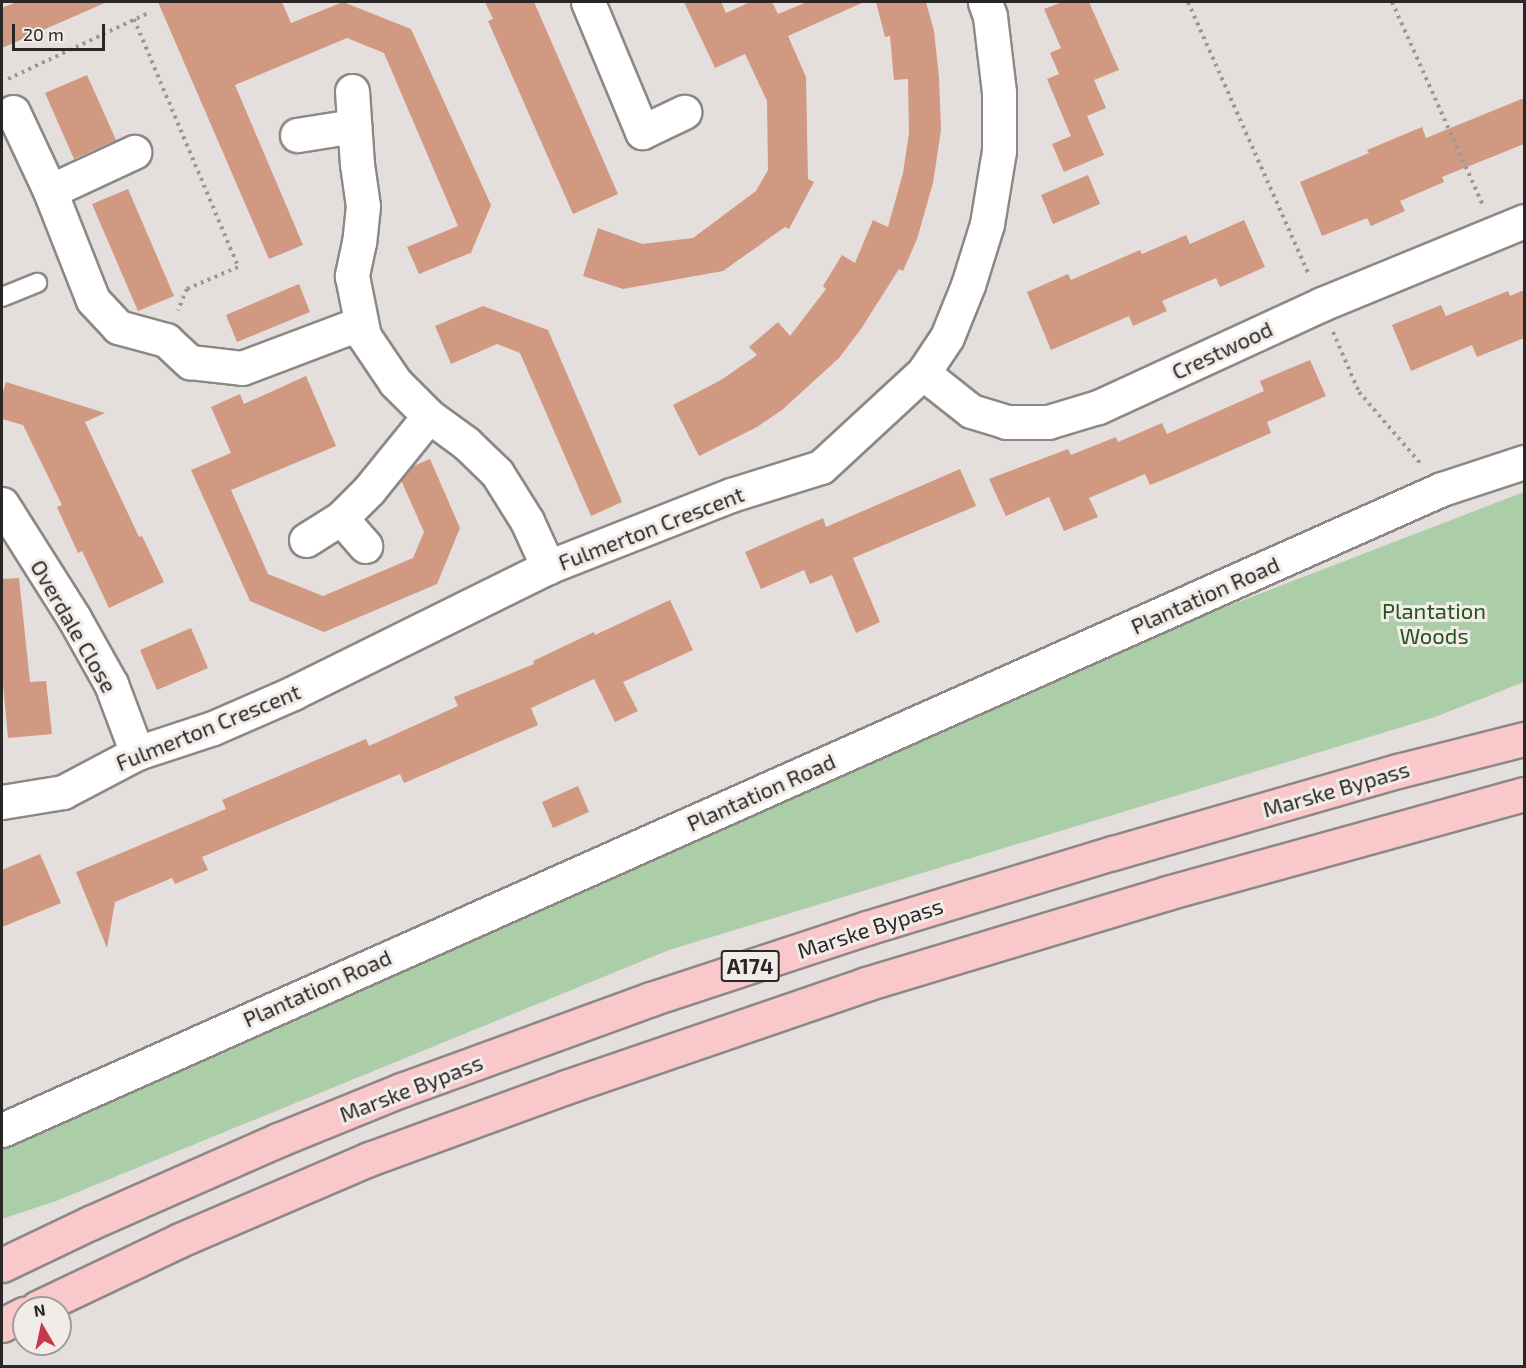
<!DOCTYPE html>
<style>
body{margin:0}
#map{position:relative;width:1526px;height:1368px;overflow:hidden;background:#e4dedc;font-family:"Exo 2",sans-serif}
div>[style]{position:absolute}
.green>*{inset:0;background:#abcda7}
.building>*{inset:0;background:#d19981}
.path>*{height:4px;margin-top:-2px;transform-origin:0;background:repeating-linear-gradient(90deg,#9c9896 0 3px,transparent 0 7.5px)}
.roads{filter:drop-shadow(2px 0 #8d8885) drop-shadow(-2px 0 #8d8885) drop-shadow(0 2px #8d8885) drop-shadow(0 -2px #8d8885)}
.lane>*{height:18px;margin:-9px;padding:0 9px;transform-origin:9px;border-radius:9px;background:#fff}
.street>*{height:33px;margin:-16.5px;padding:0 16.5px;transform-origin:16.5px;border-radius:16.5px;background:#fff}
.primary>*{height:33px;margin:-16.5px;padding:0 16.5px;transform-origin:16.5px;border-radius:16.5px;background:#f9c8ca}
span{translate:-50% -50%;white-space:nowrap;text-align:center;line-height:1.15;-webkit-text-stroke:6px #f2ece9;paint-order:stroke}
.shield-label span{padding:2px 4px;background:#f2ece9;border:2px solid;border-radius:4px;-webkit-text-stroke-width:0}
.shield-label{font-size:21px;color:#292726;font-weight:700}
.street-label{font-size:22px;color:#292726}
.park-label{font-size:22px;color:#20561c}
.frame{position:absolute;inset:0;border:3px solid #292726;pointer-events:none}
.north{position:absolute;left:12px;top:1296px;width:60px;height:60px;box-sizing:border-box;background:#f2ece9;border:2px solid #a29d9b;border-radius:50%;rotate:351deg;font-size:16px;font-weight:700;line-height:24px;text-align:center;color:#292726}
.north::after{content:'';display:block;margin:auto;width:21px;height:27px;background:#c8384b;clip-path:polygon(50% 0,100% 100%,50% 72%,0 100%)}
.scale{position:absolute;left:12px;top:24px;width:93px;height:27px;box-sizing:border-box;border:3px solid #292726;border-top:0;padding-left:8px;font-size:18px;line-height:21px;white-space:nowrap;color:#292726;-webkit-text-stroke:4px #f2ece9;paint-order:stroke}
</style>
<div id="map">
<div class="green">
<i style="clip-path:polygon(1524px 492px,1524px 682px,1435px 717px,669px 950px,56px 1201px,2px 1219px,2px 1144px,287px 1014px,1184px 623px)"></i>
</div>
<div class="building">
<i style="clip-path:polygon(17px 2px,107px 2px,2px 48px,2px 8px)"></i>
<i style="clip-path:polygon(158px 2px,282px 2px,291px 23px,343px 2px,411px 29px,491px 205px,470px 255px,470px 253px,419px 274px,407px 247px,458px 226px,384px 53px,347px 38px,235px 85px,303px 245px,269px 259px)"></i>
<i style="clip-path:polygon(485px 2px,534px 2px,618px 194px,573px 214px,488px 21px,493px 19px)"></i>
<i style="clip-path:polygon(684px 2px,721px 2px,726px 13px,750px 2px,772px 2px,778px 14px,807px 2px,864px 2px,788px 36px,806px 77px,808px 179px,814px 182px,789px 229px,785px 227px,723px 271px,623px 289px,583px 276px,598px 228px,642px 244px,693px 238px,756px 191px,768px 170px,767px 101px,745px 54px,715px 68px)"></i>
<i style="clip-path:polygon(876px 2px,926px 2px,934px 31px,939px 77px,941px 130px,933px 183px,917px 239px,903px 271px,899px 269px,861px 329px,839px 358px,782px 410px,757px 427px,699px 456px,673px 405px,721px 380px,757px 355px,749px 347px,778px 322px,790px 336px,826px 289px,823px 286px,842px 255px,855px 263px,873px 220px,888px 227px,903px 173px,909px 133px,908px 79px,894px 80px,890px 36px,885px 37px)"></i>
<i style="clip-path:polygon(1062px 2px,1089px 2px,1119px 70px,1094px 80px,1106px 108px,1087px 116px,1104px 155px,1064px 172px,1052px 144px,1071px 136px,1047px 79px,1059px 74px,1050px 53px,1061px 48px,1044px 9px)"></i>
<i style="clip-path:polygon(87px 75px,116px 140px,74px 159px,45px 93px)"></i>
<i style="clip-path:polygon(1524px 98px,1524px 144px,1442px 177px,1444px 182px,1400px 201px,1405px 211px,1371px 226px,1367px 218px,1322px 236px,1300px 182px,1369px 153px,1367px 150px,1422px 127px,1426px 138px)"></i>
<i style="clip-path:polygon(1088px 175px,1100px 204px,1053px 224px,1041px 195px)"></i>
<i style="clip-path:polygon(128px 189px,174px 296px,138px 311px,92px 204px)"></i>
<i style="clip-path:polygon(1244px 220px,1265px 267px,1220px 287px,1216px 278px,1162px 301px,1167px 311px,1133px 326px,1129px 316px,1051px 350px,1027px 292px,1068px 274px,1071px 280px,1140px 250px,1142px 254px,1186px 235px,1190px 244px)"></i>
<i style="clip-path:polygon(299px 284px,310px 312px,237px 342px,226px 315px)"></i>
<i style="clip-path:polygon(1524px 290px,1524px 338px,1477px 357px,1472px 345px,1411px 371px,1392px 325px,1441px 305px,1446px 316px,1508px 291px,1510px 296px)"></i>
<i style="clip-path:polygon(483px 306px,548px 330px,622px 502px,591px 516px,520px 353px,497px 344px,451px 364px,435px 326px)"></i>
<i style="clip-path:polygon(1310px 360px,1326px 396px,1267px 422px,1271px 433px,1177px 474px,1150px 485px,1145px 474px,1089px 498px,1098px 517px,1064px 531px,1049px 497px,1006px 516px,989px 479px,1068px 449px,1071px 455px,1116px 437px,1118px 442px,1162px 423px,1167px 434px,1264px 391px,1260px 381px)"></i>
<i style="clip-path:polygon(306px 376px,336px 446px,231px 490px,268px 574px,323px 596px,413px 558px,424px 532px,401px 480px,411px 467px,430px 459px,460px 528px,437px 584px,324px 632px,250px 601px,191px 470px,231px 453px,211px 407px,240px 394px,244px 404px)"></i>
<i style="clip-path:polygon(6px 382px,105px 413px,85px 422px,139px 537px,142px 536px,164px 582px,109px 608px,82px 551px,78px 553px,57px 507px,62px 505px,23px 425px,2px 419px,2px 395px)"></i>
<i style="clip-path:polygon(960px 469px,976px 506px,853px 558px,880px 622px,856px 633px,832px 575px,810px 584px,804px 570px,761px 589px,745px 552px,823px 518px,826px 527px)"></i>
<i style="clip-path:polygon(19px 578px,30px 682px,46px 681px,52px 734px,8px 738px,2px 673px,2px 579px)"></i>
<i style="clip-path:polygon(670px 600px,693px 650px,623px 682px,638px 711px,615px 722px,594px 679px,531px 708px,538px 725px,404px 783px,400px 774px,202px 857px,208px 870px,175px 884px,172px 878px,115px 902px,107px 948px,76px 872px,226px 809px,222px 800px,366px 739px,369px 746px,458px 706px,454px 697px,534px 664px,533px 661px,594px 632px,595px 635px)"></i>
<i style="clip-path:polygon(191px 628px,208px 668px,157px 690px,140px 650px)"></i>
<i style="clip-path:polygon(578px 786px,589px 812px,553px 828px,542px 802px)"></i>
<i style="clip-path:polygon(40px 854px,61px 903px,2px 927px,2px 870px)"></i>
</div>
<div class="path">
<i style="left:1188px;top:2px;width:299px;rotate:66.1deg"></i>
<i style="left:1392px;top:2px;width:222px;rotate:65.9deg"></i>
<i style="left:134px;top:19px;width:269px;rotate:67.2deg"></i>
<i style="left:238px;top:267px;width:56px;rotate:156.7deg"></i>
<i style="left:187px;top:289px;width:23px;rotate:113deg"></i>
<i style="left:8px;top:79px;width:155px;rotate:-25.2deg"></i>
<i style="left:1333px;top:332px;width:65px;rotate:66.6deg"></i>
<i style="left:1359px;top:392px;width:95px;rotate:49.3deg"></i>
</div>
<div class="roads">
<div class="lane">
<i style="left:2px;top:297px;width:38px;rotate:-22deg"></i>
</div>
<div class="street">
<i style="left:588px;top:2px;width:141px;rotate:67.4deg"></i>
<i style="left:642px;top:132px;width:47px;rotate:-25.5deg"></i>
<i style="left:352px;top:91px;width:73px;rotate:86.1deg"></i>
<i style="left:357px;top:164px;width:42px;rotate:81.9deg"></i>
<i style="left:363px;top:206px;width:36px;rotate:96deg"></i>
<i style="left:359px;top:242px;width:35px;rotate:102deg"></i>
<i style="left:352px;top:276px;width:61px;rotate:78.7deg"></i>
<i style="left:364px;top:336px;width:55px;rotate:56deg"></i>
<i style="left:395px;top:382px;width:48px;rotate:45deg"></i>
<i style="left:429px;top:416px;width:46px;rotate:36.1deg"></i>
<i style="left:466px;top:443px;width:43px;rotate:44.1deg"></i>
<i style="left:497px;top:473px;width:57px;rotate:58deg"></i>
<i style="left:527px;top:521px;width:51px;rotate:65.5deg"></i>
<i style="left:13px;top:112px;width:87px;rotate:64.9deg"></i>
<i style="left:50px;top:191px;width:117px;rotate:68.5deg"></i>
<i style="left:93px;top:300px;width:37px;rotate:47deg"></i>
<i style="left:118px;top:327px;width:50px;rotate:15.2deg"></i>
<i style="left:166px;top:340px;width:33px;rotate:43deg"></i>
<i style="left:190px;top:362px;width:52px;rotate:6.6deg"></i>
<i style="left:242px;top:368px;width:127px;rotate:-20.7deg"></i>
<i style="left:297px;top:135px;width:58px;rotate:-9deg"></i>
<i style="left:50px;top:191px;width:93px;rotate:-24.9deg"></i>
<i style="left:923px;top:373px;width:61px;rotate:38.4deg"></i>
<i style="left:971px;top:411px;width:37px;rotate:17deg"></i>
<i style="left:1006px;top:422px;width:42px"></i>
<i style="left:1048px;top:422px;width:52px;rotate:-16.7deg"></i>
<i style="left:1098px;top:407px;width:247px;rotate:-24.7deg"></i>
<i style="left:1322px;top:304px;width:218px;rotate:-22.3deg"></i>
<i style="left:2px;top:504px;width:135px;rotate:57.7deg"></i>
<i style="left:74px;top:618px;width:76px;rotate:60.7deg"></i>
<i style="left:111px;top:684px;width:74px;rotate:69.4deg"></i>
<i style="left:341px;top:518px;width:37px;rotate:49deg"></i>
<i style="left:306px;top:540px;width:41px;rotate:-32.2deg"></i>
<i style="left:341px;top:518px;width:40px;rotate:-45deg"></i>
<i style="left:369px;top:490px;width:95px;rotate:-51deg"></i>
<i style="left:2px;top:802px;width:62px;rotate:-9.3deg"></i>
<i style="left:63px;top:792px;width:84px;rotate:-27.8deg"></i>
<i style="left:137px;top:753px;width:80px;rotate:-18.2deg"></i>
<i style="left:213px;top:728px;width:87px;rotate:-23.6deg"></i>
<i style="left:293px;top:693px;width:284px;rotate:-26.3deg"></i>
<i style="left:548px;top:567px;width:197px;rotate:-21.5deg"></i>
<i style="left:731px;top:495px;width:94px;rotate:-17.3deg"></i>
<i style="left:821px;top:467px;width:139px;rotate:-42.7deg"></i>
<i style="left:923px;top:373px;width:43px;rotate:-56.3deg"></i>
<i style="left:947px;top:337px;width:56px;rotate:-68deg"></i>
<i style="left:968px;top:285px;width:64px;rotate:-72.7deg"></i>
<i style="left:987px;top:224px;width:74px;rotate:-80.7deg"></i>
<i style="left:999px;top:151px;width:59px;rotate:-90deg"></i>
<i style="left:999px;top:92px;width:77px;rotate:-96.8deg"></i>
<i style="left:990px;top:16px;width:15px;rotate:-110deg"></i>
<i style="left:2px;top:1130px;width:1576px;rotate:-24deg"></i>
<i style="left:1442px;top:489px;width:86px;rotate:-18.2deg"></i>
</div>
<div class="primary">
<i style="left:2px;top:1265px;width:98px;rotate:-25.5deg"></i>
<i style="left:90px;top:1223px;width:206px;rotate:-23.8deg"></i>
<i style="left:278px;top:1140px;width:133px;rotate:-22.1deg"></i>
<i style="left:401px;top:1090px;width:266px;rotate:-20deg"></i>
<i style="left:651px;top:999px;width:227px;rotate:-18.2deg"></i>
<i style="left:867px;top:928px;width:257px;rotate:-17deg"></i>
<i style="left:1113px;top:853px;width:297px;rotate:-16.1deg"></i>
<i style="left:1398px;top:771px;width:130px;rotate:-14.3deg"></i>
<i style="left:37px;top:1308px;width:158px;rotate:-25.4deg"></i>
<i style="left:180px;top:1240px;width:206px;rotate:-23.2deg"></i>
<i style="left:369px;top:1159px;width:210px;rotate:-20.1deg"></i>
<i style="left:566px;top:1087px;width:317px;rotate:-18.9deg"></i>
<i style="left:866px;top:984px;width:314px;rotate:-16.8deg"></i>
<i style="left:1167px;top:893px;width:370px;rotate:-15.5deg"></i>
<i style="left:2px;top:1325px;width:25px;rotate:-27deg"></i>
</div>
</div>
<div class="shield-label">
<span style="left:750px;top:966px">A174</span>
</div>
<div class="street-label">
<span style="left:1222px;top:350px;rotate:-25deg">Crestwood</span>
<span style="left:651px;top:528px;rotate:-21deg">Fulmerton Crescent</span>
<span style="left:1205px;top:595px;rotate:-24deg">Plantation Road</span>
<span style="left:74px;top:626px;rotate:60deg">Overdale Close</span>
<span style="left:208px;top:727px;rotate:-22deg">Fulmerton Crescent</span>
<span style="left:1336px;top:789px;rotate:-16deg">Marske Bypass</span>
<span style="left:761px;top:792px;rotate:-24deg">Plantation Road</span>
<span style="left:870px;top:928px;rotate:-18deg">Marske Bypass</span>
<span style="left:317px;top:988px;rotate:-24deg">Plantation Road</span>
<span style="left:411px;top:1088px;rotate:-21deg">Marske Bypass</span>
</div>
<div class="park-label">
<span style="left:1434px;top:623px">Plantation<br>Woods</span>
</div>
<div class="frame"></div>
<div class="north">N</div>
<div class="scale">20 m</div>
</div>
